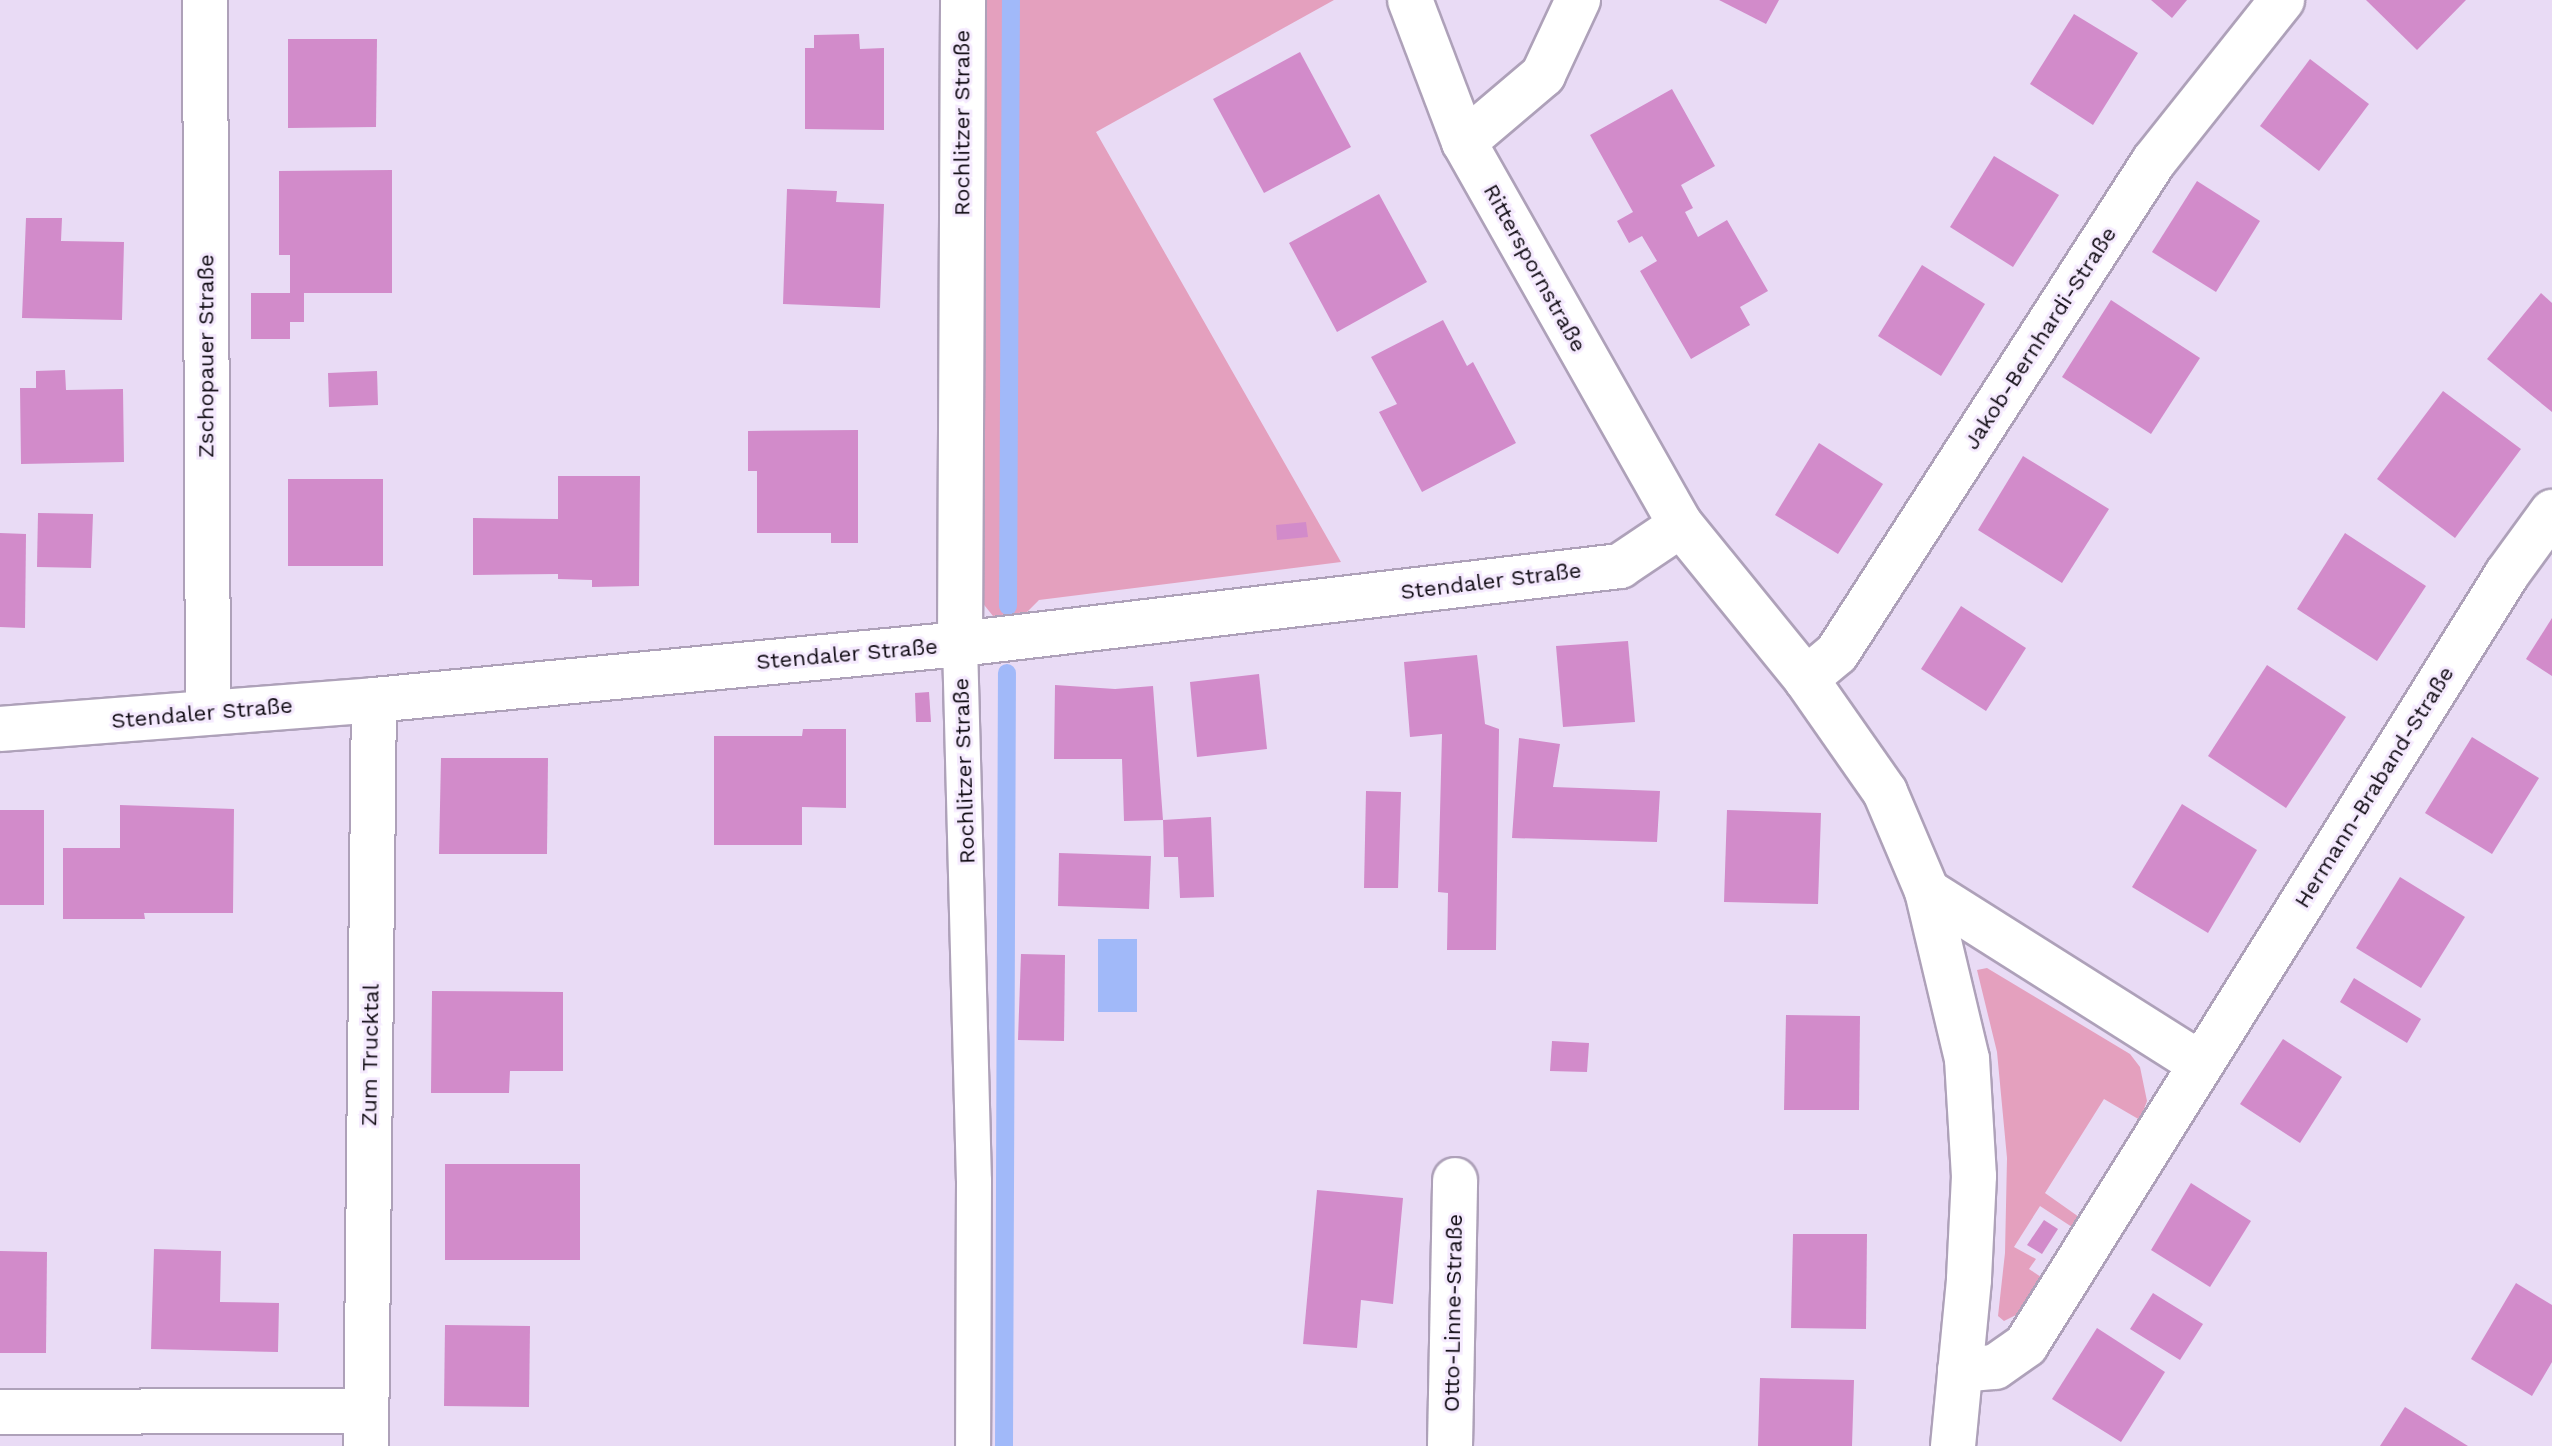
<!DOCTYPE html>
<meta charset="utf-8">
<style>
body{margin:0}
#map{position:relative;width:2552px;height:1446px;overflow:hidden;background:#e9dbf5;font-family:"Work Sans",sans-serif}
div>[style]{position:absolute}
.green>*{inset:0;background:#e4a0be}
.water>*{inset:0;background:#a1b9f9}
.stream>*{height:18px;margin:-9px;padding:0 9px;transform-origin:9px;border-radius:9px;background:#a1b9f9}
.building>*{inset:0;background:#d28bca}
.roads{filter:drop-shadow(2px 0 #aea1b9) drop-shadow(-2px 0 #aea1b9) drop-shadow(0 2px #aea1b9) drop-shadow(0 -2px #aea1b9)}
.service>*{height:34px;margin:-17px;padding:0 17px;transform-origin:17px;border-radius:17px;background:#fff}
.minor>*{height:44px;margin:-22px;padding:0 22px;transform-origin:22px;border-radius:22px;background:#fff}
span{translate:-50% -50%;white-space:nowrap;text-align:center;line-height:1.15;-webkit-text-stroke:6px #f5eafe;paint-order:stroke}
.street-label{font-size:22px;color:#100b13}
</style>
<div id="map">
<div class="green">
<i style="clip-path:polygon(982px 0,1334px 0,1096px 132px,1341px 562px,1039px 600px,1027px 612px,993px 616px,981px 601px)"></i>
<i style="clip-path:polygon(1987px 968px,2130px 1054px,2140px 1067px,2147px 1101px,2140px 1120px,2104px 1099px,2045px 1193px,2079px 1217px,2072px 1227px,2040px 1206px,2014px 1247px,2036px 1259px,2029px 1269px,2041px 1277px,2018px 1314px,2004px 1321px,1998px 1316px,2005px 1253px,2007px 1158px,1997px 1052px,1977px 970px)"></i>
</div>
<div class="water">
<i style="clip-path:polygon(1098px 939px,1137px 939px,1137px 1012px,1098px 1012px)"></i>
</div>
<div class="stream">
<i style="left:1008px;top:606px;width:606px;rotate:-89.72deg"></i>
<i style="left:1004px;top:1446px;width:773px;rotate:-89.78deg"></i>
</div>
<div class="building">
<i style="clip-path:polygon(1719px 0,1779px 0,1766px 24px)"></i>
<i style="clip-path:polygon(2151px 0,2187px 0,2172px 18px)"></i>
<i style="clip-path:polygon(2366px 0,2466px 0,2417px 50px)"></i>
<i style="clip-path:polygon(2074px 14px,2138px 53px,2093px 125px,2030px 84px)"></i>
<i style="clip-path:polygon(859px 34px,860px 49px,884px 48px,884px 130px,805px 129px,805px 48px,814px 48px,814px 35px)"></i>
<i style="clip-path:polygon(288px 39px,377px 39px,376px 127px,288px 128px)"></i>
<i style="clip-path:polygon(1300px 52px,1351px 147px,1264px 193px,1213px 99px)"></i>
<i style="clip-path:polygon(2310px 59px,2369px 104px,2319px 171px,2260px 126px)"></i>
<i style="clip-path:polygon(1672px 89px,1715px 166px,1681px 185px,1693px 208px,1685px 212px,1698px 237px,1727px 220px,1768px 291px,1740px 307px,1750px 325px,1691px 359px,1640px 271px,1657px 261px,1642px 236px,1629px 243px,1617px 221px,1633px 212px,1590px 135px)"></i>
<i style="clip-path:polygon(1994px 156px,2059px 195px,2013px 267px,1950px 227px)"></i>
<i style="clip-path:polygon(392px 170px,392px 293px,304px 293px,304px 322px,290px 322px,290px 339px,251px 339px,251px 293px,290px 293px,290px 255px,279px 255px,279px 171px)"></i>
<i style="clip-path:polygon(2197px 181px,2260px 221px,2216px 292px,2152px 252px)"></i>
<i style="clip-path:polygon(787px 189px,837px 191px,836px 202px,884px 204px,880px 308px,783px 304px)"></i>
<i style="clip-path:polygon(1379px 194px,1427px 282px,1337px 332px,1289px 243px)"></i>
<i style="clip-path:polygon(26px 218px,62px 218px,61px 241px,124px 242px,122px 320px,22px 318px)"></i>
<i style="clip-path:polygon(1922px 265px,1985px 304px,1941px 376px,1878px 336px)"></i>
<i style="clip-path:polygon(2541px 293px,2552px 303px,2552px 412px,2487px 359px)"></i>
<i style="clip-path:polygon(2111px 300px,2200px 358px,2151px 434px,2062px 377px)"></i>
<i style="clip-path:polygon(1443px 320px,1467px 366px,1473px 362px,1516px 443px,1422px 492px,1379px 412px,1397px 404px,1371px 357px)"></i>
<i style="clip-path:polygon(65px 370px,66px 390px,123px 389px,124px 462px,21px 464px,20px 388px,36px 388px,36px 371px)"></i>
<i style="clip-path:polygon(377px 371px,378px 405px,329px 407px,328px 373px)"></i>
<i style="clip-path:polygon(2443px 391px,2521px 449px,2455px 538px,2377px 479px)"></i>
<i style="clip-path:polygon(858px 430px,858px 543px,831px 543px,831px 533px,757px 533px,757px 471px,748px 471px,748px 431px)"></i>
<i style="clip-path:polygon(1819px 443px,1883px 484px,1838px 554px,1775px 515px)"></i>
<i style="clip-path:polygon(2023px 456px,2109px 509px,2062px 583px,1978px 530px)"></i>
<i style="clip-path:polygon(558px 476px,640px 476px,639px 586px,592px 587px,592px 580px,558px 579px,558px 574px,473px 575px,473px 518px,558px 519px)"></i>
<i style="clip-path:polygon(288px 479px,383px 479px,383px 566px,288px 566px)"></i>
<i style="clip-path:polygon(38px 513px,93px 514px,91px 568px,37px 567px)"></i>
<i style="clip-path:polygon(1306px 522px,1308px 537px,1277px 540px,1276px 525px)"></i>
<i style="clip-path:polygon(0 533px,26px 534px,25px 628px,0 627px)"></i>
<i style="clip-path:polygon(2345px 533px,2426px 586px,2377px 661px,2297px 609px)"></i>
<i style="clip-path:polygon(1961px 606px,2026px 648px,1986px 711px,1921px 669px)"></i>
<i style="clip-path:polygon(2552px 618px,2552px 676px,2526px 659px)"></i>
<i style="clip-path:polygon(1628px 641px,1635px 722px,1563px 727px,1556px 646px)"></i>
<i style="clip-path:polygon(1477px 655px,1485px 724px,1499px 729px,1496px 950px,1447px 950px,1448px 893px,1438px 892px,1442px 734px,1410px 737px,1404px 662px)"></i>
<i style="clip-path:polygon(2267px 665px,2346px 717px,2286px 808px,2208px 756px)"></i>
<i style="clip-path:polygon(1259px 674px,1267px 749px,1197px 757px,1190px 682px)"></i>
<i style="clip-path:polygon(1055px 685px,1115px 689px,1153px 686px,1163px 820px,1211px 817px,1214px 897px,1180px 898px,1178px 857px,1164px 857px,1163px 820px,1124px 821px,1122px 759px,1054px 759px)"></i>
<i style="clip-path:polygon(929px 692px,931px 722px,916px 722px,915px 693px)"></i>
<i style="clip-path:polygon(803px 729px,846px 729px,846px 808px,802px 807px,802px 845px,714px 845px,714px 736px,802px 736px)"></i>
<i style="clip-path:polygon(2472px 737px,2539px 778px,2492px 854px,2425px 813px)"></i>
<i style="clip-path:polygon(1519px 738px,1560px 744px,1553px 787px,1660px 791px,1657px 842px,1512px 838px)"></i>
<i style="clip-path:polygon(441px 758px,548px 758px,547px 854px,439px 854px)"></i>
<i style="clip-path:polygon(1366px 791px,1401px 792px,1398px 888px,1364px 888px)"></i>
<i style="clip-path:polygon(2182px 804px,2257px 850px,2208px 933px,2132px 887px)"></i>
<i style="clip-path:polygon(120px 805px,234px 809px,233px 913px,144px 913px,145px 919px,63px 919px,63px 848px,120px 848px)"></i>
<i style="clip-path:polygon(0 810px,44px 810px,44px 905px,0 905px)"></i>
<i style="clip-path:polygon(1727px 810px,1821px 813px,1818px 904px,1724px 902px)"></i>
<i style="clip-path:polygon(1059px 853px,1151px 856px,1149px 909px,1058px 906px)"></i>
<i style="clip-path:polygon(2400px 877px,2465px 917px,2421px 988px,2356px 948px)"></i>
<i style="clip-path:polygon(1021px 954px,1065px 955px,1064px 1041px,1018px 1040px)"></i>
<i style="clip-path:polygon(2354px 978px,2421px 1019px,2407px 1043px,2340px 1002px)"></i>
<i style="clip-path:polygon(432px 991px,563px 992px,563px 1071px,510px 1071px,509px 1093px,431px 1093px)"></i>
<i style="clip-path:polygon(1786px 1015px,1860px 1016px,1859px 1110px,1784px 1110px)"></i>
<i style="clip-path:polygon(2283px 1039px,2342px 1077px,2300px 1143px,2240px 1104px)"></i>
<i style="clip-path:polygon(1552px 1041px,1589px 1043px,1587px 1072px,1550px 1071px)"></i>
<i style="clip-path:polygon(445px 1164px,580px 1164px,580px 1260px,445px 1260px)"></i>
<i style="clip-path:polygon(2191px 1183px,2251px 1221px,2210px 1287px,2151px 1250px)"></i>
<i style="clip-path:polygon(1317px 1190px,1403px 1198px,1393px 1304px,1361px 1300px,1357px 1348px,1303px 1344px)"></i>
<i style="clip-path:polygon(2044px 1220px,2058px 1229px,2042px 1254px,2027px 1245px)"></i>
<i style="clip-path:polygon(1793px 1234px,1867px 1234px,1866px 1329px,1791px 1328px)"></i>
<i style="clip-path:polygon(154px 1249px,221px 1251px,220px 1302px,279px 1303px,278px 1352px,151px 1349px)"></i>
<i style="clip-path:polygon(0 1251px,47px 1252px,46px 1353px,0 1353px)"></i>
<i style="clip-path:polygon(2516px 1283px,2552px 1305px,2552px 1362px,2532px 1396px,2471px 1359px)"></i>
<i style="clip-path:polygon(2153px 1293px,2203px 1324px,2180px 1360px,2130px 1329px)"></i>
<i style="clip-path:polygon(445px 1325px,530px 1326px,529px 1407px,444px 1406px)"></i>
<i style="clip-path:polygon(2097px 1328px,2165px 1372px,2121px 1442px,2052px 1399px)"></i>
<i style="clip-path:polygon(1760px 1378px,1854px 1380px,1852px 1446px,1758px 1446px)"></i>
<i style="clip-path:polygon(2405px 1407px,2468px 1446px,2380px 1446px)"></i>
</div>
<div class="roads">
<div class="service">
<i style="left:960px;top:644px;width:537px;rotate:88.51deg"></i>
<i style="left:974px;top:1181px;width:265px;rotate:90.2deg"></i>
</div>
<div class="minor">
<i style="left:205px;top:0;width:712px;rotate:89.76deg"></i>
<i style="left:1410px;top:0;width:152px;rotate:69.2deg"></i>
<i style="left:1464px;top:142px;width:440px;rotate:60.5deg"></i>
<i style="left:1681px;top:525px;width:198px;rotate:50.9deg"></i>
<i style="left:1806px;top:679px;width:138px;rotate:55deg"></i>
<i style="left:1885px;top:792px;width:108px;rotate:67deg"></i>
<i style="left:1927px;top:891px;width:173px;rotate:76.6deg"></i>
<i style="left:1967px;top:1059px;width:117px;rotate:86.6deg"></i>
<i style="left:1974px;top:1176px;width:104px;rotate:92.8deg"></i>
<i style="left:1969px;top:1280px;width:167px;rotate:95.5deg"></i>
<i style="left:1464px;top:142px;width:104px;rotate:-40.3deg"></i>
<i style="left:1543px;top:75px;width:83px;rotate:-65deg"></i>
<i style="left:960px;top:644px;width:644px;rotate:-89.73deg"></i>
<i style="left:1806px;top:679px;width:40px;rotate:-40deg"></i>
<i style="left:1837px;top:653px;width:585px;rotate:-57.21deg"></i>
<i style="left:2154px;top:161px;width:206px;rotate:-51.5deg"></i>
<i style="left:0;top:729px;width:375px;rotate:-4.4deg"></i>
<i style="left:374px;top:700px;width:589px;rotate:-5.46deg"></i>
<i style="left:960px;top:644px;width:665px;rotate:-6.74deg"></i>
<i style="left:1620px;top:566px;width:73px;rotate:-33.9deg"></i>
<i style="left:1927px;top:891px;width:324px;rotate:32.3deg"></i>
<i style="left:1960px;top:1370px;width:35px;rotate:-5deg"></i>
<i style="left:1995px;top:1367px;width:38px;rotate:-35deg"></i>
<i style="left:2026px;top:1345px;width:909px;rotate:-58.04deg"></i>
<i style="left:2507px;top:574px;width:77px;rotate:-54deg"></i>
<i style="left:0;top:1412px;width:366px;rotate:-0.2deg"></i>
<i style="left:366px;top:1446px;width:746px;rotate:-89.39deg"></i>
<i style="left:1450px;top:1446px;width:266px;rotate:-88.9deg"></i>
</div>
</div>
<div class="street-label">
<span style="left:962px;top:123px;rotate:-90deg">Rochlitzer Straße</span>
<span style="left:1535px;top:268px;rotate:61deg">Ritterspornstraße</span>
<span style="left:2040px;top:338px;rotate:-57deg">Jakob-Bernhardi-Straße</span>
<span style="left:206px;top:356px;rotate:-90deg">Zschopauer Straße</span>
<span style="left:1491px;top:581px;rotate:-7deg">Stendaler Straße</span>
<span style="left:847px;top:654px;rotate:-5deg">Stendaler Straße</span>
<span style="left:202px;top:713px;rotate:-5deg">Stendaler Straße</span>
<span style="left:964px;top:771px;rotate:-92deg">Rochlitzer Straße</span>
<span style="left:2374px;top:787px;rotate:-58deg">Hermann-Braband-Straße</span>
<span style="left:370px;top:1055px;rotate:-89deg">Zum Trucktal</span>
<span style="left:1453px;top:1313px;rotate:-89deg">Otto-Linne-Straße</span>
</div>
</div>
